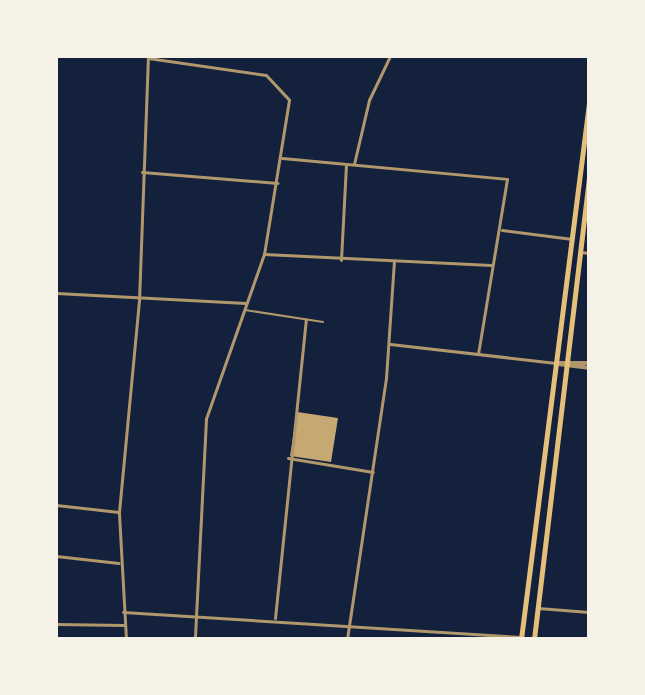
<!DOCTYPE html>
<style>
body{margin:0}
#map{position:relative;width:645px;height:695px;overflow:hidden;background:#14213d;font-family:"Fira Sans Condensed",sans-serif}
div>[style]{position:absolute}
.building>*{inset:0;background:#c6a872}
.service>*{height:2px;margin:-1px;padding:0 1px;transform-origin:1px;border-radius:1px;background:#b1986c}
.minor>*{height:3px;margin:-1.5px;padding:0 1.5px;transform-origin:1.5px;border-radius:1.5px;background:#b1986c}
.tertiary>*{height:4px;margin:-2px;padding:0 2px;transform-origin:2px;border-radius:2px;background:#b1986c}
.secondary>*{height:5px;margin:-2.5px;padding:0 2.5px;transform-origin:2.5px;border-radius:2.5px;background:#e5c07b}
span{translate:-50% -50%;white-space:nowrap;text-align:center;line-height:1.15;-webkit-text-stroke:6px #f6f1e7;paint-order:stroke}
.frame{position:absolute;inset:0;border:58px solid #f6f1e7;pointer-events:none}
</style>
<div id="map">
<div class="building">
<i style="clip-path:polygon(297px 412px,338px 418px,331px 462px,290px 456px)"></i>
</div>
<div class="service">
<i style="left:245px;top:310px;width:79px;rotate:8.7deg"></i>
</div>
<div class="minor">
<i style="left:148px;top:58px;width:119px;rotate:8.2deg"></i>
<i style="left:266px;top:75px;width:34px;rotate:47deg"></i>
<i style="left:289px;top:100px;width:156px;rotate:99.2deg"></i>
<i style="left:264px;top:254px;width:175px;rotate:109.4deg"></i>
<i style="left:206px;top:419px;width:220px;rotate:92.9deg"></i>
<i style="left:282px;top:158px;width:226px;rotate:5.3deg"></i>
<i style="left:507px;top:179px;width:177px;rotate:99.4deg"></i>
<i style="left:354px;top:164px;width:66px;rotate:-76.8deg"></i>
<i style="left:369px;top:100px;width:49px;rotate:-64.5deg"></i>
<i style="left:142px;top:172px;width:136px;rotate:4.6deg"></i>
<i style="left:502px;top:230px;width:71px;rotate:7.3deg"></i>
<i style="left:580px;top:252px;width:9px;rotate:6deg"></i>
<i style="left:264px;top:254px;width:227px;rotate:2.8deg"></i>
<i style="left:341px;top:260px;width:96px;rotate:-87deg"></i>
<i style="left:56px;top:293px;width:190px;rotate:3deg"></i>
<i style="left:390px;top:344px;width:167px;rotate:6.5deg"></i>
<i style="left:288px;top:458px;width:86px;rotate:9.4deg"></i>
<i style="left:56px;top:505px;width:63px;rotate:6.3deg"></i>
<i style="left:56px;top:556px;width:63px;rotate:6.3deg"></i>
<i style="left:538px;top:608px;width:51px;rotate:4.5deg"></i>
<i style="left:123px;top:612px;width:399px;rotate:3.6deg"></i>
<i style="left:275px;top:618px;width:300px;rotate:-84.1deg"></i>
<i style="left:56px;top:624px;width:68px;rotate:0.8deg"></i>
<i style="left:126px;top:639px;width:127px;rotate:-93.2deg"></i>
<i style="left:119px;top:512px;width:212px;rotate:-84.6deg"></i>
<i style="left:139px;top:301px;width:245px;rotate:-87.9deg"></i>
<i style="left:347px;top:639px;width:264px;rotate:-81.5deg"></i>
<i style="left:386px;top:378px;width:116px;rotate:-86.1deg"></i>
</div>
<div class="tertiary">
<i style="left:556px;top:363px;width:33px"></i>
<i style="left:558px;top:364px;width:31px;rotate:7deg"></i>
</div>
<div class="secondary">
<i style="left:521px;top:639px;width:540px;rotate:-82.77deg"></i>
<i style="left:534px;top:639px;width:465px;rotate:-83.2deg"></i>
</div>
<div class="frame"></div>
</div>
